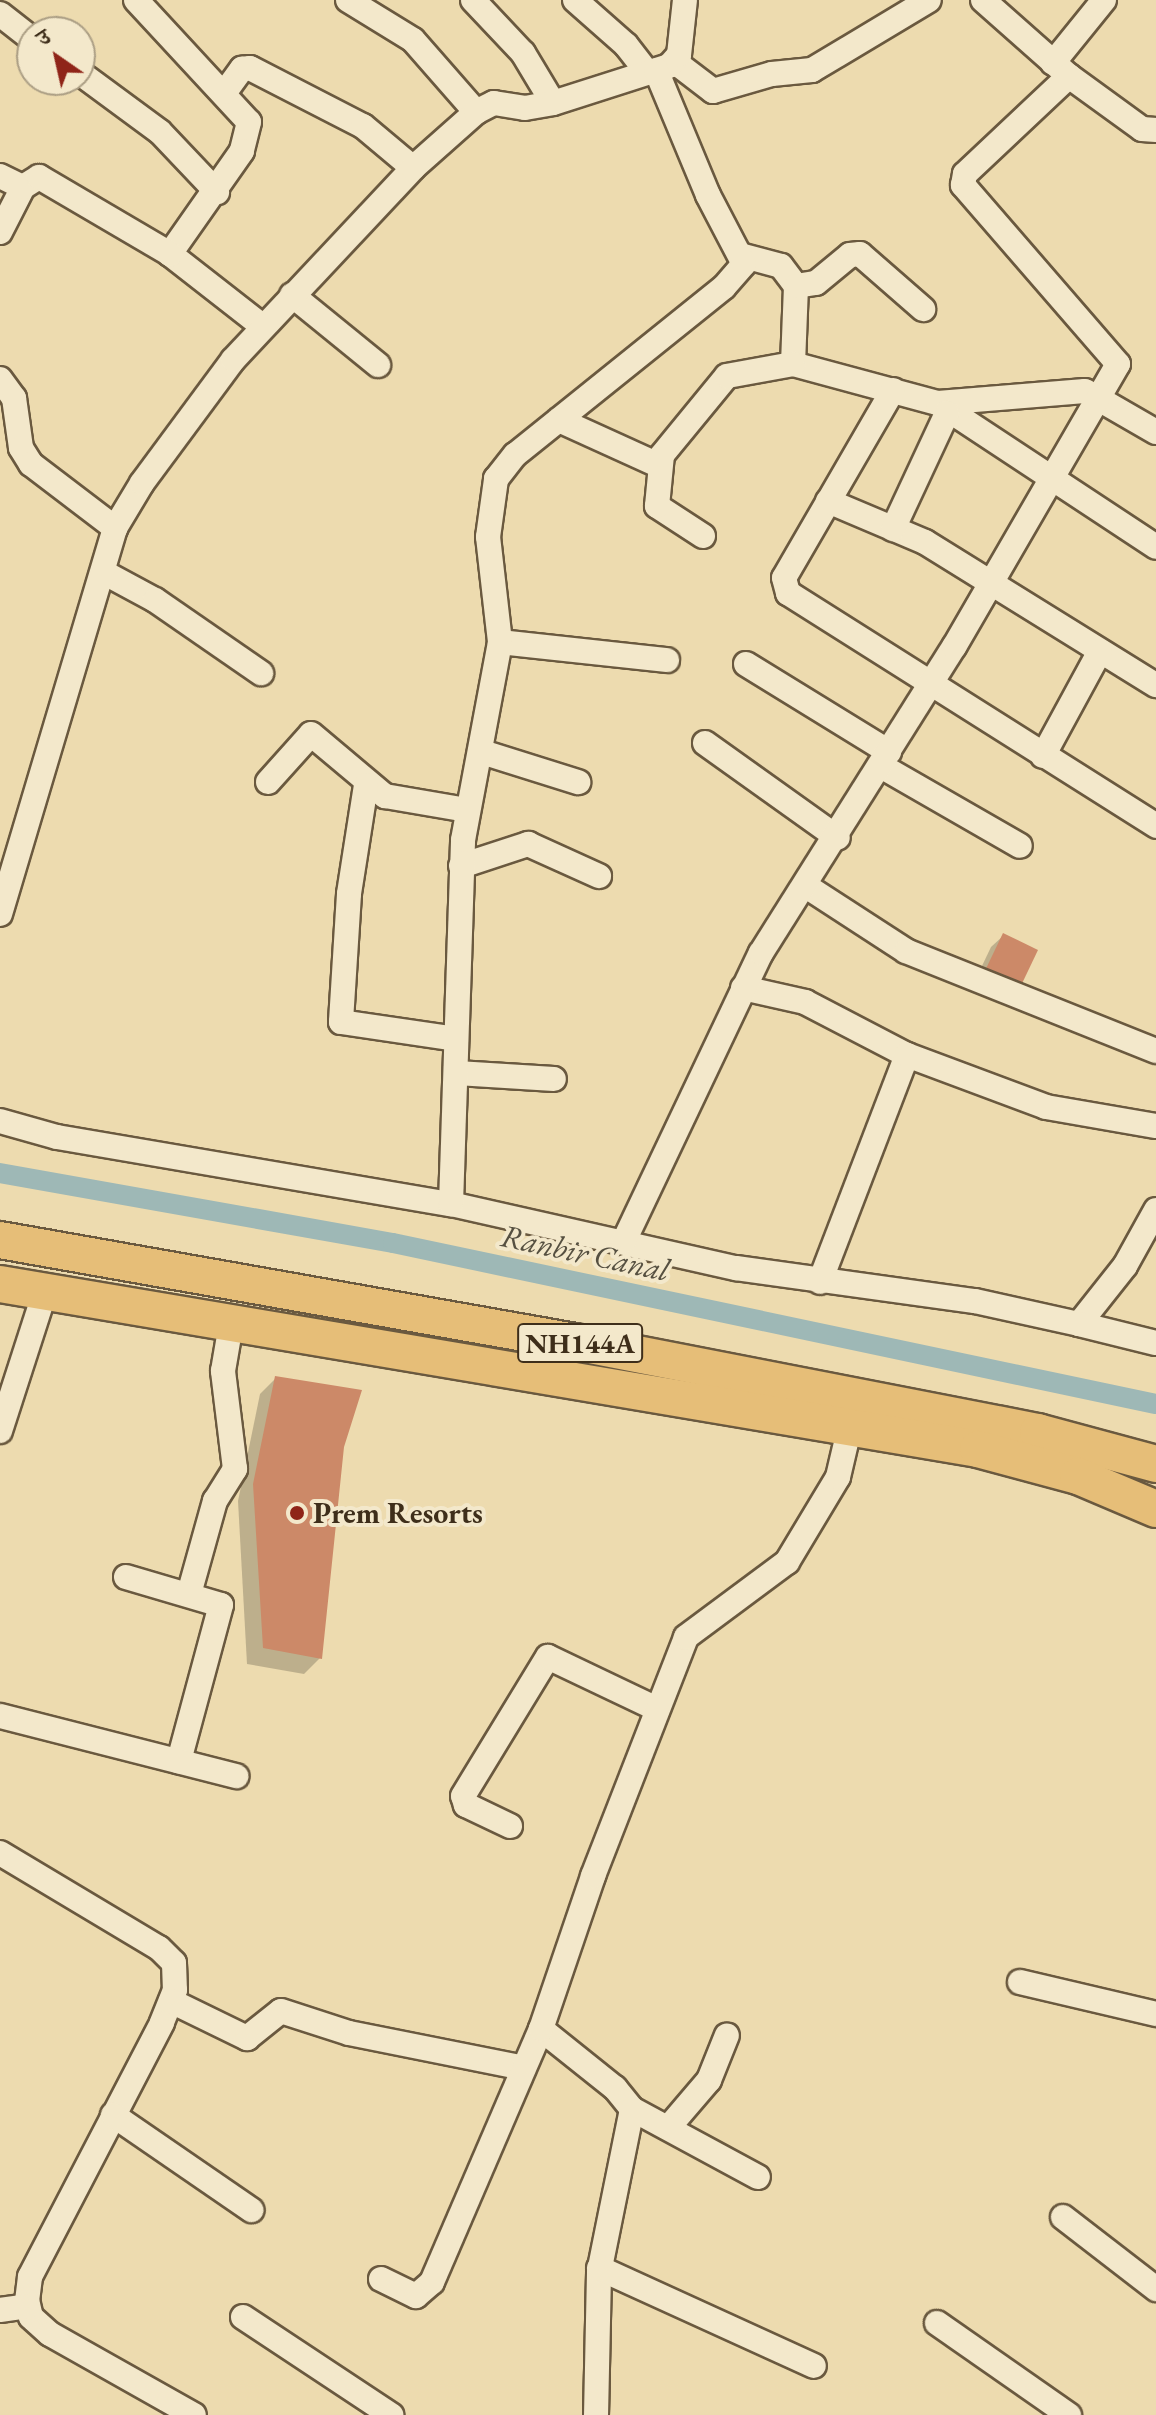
<!DOCTYPE html>
<meta charset="utf-8">
<style>
body{margin:0}
#map{position:relative;width:1156px;height:2415px;overflow:hidden;background:#eddbaf;font-family:"EB Garamond","Noto Serif Devanagari",serif}
div>[style]{position:absolute}
.shadow>*{inset:0;background:#0003}
.canal>*{height:20px;margin:-10px;padding:0 10px;transform-origin:10px;border-radius:10px;background:#9eb8b6}
.building>*{inset:0;background:#cc8968}
.roads{filter:drop-shadow(2px 0 #6a593f) drop-shadow(-2px 0 #6a593f) drop-shadow(0 2px #6a593f) drop-shadow(0 -2px #6a593f)}
.minor>*{height:24px;margin:-12px;padding:0 12px;transform-origin:12px;border-radius:12px;background:#f3e8cb}
.highway>*{height:36px;margin:-18px;padding:0 18px;transform-origin:18px;border-radius:18px;background:#e6be78}
.dots>*{width:22px;height:22px;translate:-50% -50%;box-sizing:border-box;border:4px solid #f3e8cb;border-radius:50%}
span{translate:-50% -50%;white-space:nowrap;text-align:center;line-height:1.15;-webkit-text-stroke:8px #f3e8cb;paint-order:stroke}
.shield-label span{padding:2px 6px;background:#f3e8cb;border:2px solid;border-radius:6px;-webkit-text-stroke-width:0}
.shield-label{font-size:28px;color:#3e2e1a;font-weight:700}
.poi-label{font-size:30px;color:#3e2e1a;font-weight:700}
.left{translate:0 -50%;text-align:left}
.water-label{font-size:32px;color:#565041;font-style:italic}
.north{position:absolute;left:16px;top:16px;width:80px;height:80px;box-sizing:border-box;background:#f3e8cb;border:2px solid #ab9e84;border-radius:50%;rotate:326deg;font-size:22px;font-weight:700;line-height:32px;text-align:center;color:#3e2e1a}
.north::after{content:'';display:block;margin:auto;width:28px;height:36px;background:#8f2418;clip-path:polygon(50% 0,100% 100%,50% 72%,0 100%)}
</style>
<div id="map">
<div class="shadow">
<i style="clip-path:polygon(1003px 936px,1015px 992px,1004px 1004px,971px 989px,991px 947px)"></i>
<i style="clip-path:polygon(276px 1378px,342px 1447px,320px 1658px,304px 1674px,247px 1664px,238px 1501px,260px 1394px)"></i>
</div>
<div class="canal">
<i style="left:0;top:1173px;width:399px;rotate:10.1deg"></i>
<i style="left:393px;top:1243px;width:780px;rotate:11.92deg"></i>
</div>
<div class="building">
<i style="clip-path:polygon(1003px 933px,1038px 950px,1017px 994px,982px 977px)"></i>
<i style="clip-path:polygon(275px 1376px,362px 1390px,344px 1447px,322px 1659px,263px 1648px,253px 1484px)"></i>
</div>
<div class="roads">
<div class="minor">
<i style="left:136px;top:0;width:166px;rotate:47.2deg"></i>
<i style="left:249px;top:122px;width:30px;rotate:104deg"></i>
<i style="left:242px;top:151px;width:126px;rotate:125deg"></i>
<i style="left:170px;top:254px;width:115px;rotate:38deg"></i>
<i style="left:348px;top:0;width:76px;rotate:31.6deg"></i>
<i style="left:413px;top:40px;width:96px;rotate:48.8deg"></i>
<i style="left:473px;top:0;width:73px;rotate:46.7deg"></i>
<i style="left:523px;top:53px;width:58px;rotate:59deg"></i>
<i style="left:575px;top:0;width:68px;rotate:41.4deg"></i>
<i style="left:626px;top:45px;width:34px;rotate:52deg"></i>
<i style="left:983px;top:0;width:115px;rotate:41.5deg"></i>
<i style="left:1069px;top:76px;width:90px;rotate:36deg"></i>
<i style="left:1142px;top:129px;width:14px;rotate:4deg"></i>
<i style="left:0;top:14px;width:41px;rotate:38deg"></i>
<i style="left:675px;top:62px;width:48px;rotate:37.3deg"></i>
<i style="left:713px;top:91px;width:61px;rotate:-16.1deg"></i>
<i style="left:772px;top:74px;width:40px;rotate:-5.7deg"></i>
<i style="left:812px;top:70px;width:136px;rotate:-30.9deg"></i>
<i style="left:1053px;top:63px;width:81px;rotate:-51deg"></i>
<i style="left:80px;top:73px;width:99px;rotate:36.4deg"></i>
<i style="left:160px;top:132px;width:83px;rotate:46.5deg"></i>
<i style="left:225px;top:92px;width:29px;rotate:-54deg"></i>
<i style="left:242px;top:69px;width:8px;rotate:-7deg"></i>
<i style="left:250px;top:68px;width:127px;rotate:27.2deg"></i>
<i style="left:363px;top:126px;width:65px;rotate:40deg"></i>
<i style="left:0;top:176px;width:25px;rotate:26deg"></i>
<i style="left:0;top:232px;width:51px;rotate:-62.9deg"></i>
<i style="left:23px;top:187px;width:19px;rotate:-32deg"></i>
<i style="left:39px;top:177px;width:152px;rotate:30.4deg"></i>
<i style="left:744px;top:256px;width:38px;rotate:15deg"></i>
<i style="left:781px;top:266px;width:25px;rotate:53deg"></i>
<i style="left:796px;top:286px;width:78px;rotate:92.2deg"></i>
<i style="left:793px;top:364px;width:150px;rotate:15.1deg"></i>
<i style="left:938px;top:403px;width:147px;rotate:-4.7deg"></i>
<i style="left:1085px;top:391px;width:82px;rotate:30deg"></i>
<i style="left:796px;top:286px;width:20px;rotate:-9deg"></i>
<i style="left:816px;top:283px;width:44px;rotate:-39.5deg"></i>
<i style="left:850px;top:255px;width:10px;rotate:-6deg"></i>
<i style="left:860px;top:254px;width:84px;rotate:41.1deg"></i>
<i style="left:292px;top:295px;width:111px;rotate:39.1deg"></i>
<i style="left:0;top:379px;width:24px;rotate:54deg"></i>
<i style="left:14px;top:398px;width:50px;rotate:82deg"></i>
<i style="left:21px;top:448px;width:19px;rotate:58deg"></i>
<i style="left:31px;top:464px;width:106px;rotate:37.3deg"></i>
<i style="left:893px;top:390px;width:217px;rotate:120.1deg"></i>
<i style="left:784px;top:578px;width:16px;rotate:75deg"></i>
<i style="left:788px;top:593px;width:436px;rotate:32.3deg"></i>
<i style="left:938px;top:403px;width:261px;rotate:33.4deg"></i>
<i style="left:559px;top:420px;width:109px;rotate:24.4deg"></i>
<i style="left:828px;top:501px;width:105px;rotate:22.9deg"></i>
<i style="left:925px;top:542px;width:272px;rotate:31.8deg"></i>
<i style="left:893px;top:529px;width:128px;rotate:-65deg"></i>
<i style="left:703px;top:536px;width:55px;rotate:-146.9deg"></i>
<i style="left:657px;top:506px;width:51px;rotate:-84.4deg"></i>
<i style="left:662px;top:455px;width:102px;rotate:-50.6deg"></i>
<i style="left:727px;top:376px;width:67px;rotate:-10.3deg"></i>
<i style="left:103px;top:572px;width:59px;rotate:28.3deg"></i>
<i style="left:155px;top:600px;width:129px;rotate:34.6deg"></i>
<i style="left:500px;top:642px;width:168px;rotate:6.2deg"></i>
<i style="left:746px;top:664px;width:168px;rotate:31.6deg"></i>
<i style="left:705px;top:743px;width:163px;rotate:35.5deg"></i>
<i style="left:482px;top:752px;width:101px;rotate:17.4deg"></i>
<i style="left:1043px;top:756px;width:119px;rotate:-61.5deg"></i>
<i style="left:881px;top:766px;width:160px;rotate:29.9deg"></i>
<i style="left:268px;top:782px;width:64px;rotate:-48.1deg"></i>
<i style="left:311px;top:734px;width:97px;rotate:40deg"></i>
<i style="left:385px;top:796px;width:83px;rotate:9.7deg"></i>
<i style="left:366px;top:785px;width:110px;rotate:98.9deg"></i>
<i style="left:349px;top:894px;width:128px;rotate:93.6deg"></i>
<i style="left:341px;top:1022px;width:116px;rotate:8.4deg"></i>
<i style="left:461px;top:866px;width:71px;rotate:-18.2deg"></i>
<i style="left:528px;top:844px;width:78px;rotate:24.3deg"></i>
<i style="left:806px;top:886px;width:119px;rotate:33deg"></i>
<i style="left:906px;top:951px;width:269px;rotate:21.8deg"></i>
<i style="left:0;top:914px;width:403px;rotate:-73.4deg"></i>
<i style="left:115px;top:528px;width:52px;rotate:-59deg"></i>
<i style="left:142px;top:483px;width:153px;rotate:-53.5deg"></i>
<i style="left:233px;top:360px;width:263px;rotate:-46.8deg"></i>
<i style="left:413px;top:168px;width:84px;rotate:-41.6deg"></i>
<i style="left:476px;top:112px;width:20px;rotate:-27deg"></i>
<i style="left:494px;top:103px;width:31px;rotate:9deg"></i>
<i style="left:525px;top:108px;width:28px;rotate:-10deg"></i>
<i style="left:553px;top:103px;width:122px;rotate:-17.7deg"></i>
<i style="left:669px;top:66px;width:15px;rotate:-48deg"></i>
<i style="left:679px;top:55px;width:55px;rotate:-83.8deg"></i>
<i style="left:743px;top:988px;width:64px;rotate:12.7deg"></i>
<i style="left:805px;top:1002px;width:115px;rotate:27.5deg"></i>
<i style="left:907px;top:1055px;width:243px;rotate:111deg"></i>
<i style="left:907px;top:1055px;width:148px;rotate:20.5deg"></i>
<i style="left:1046px;top:1107px;width:112px;rotate:9.8deg"></i>
<i style="left:457px;top:1073px;width:97px;rotate:3.5deg"></i>
<i style="left:0;top:1121px;width:59px;rotate:15.7deg"></i>
<i style="left:57px;top:1137px;width:400px;rotate:9.7deg"></i>
<i style="left:451px;top:1204px;width:292px;rotate:12.7deg"></i>
<i style="left:736px;top:1268px;width:241px;rotate:7.9deg"></i>
<i style="left:975px;top:1301px;width:107px;rotate:12.5deg"></i>
<i style="left:1079px;top:1324px;width:74px;rotate:-51.6deg"></i>
<i style="left:1125px;top:1266px;width:64px;rotate:-61deg"></i>
<i style="left:451px;top:1204px;width:364px;rotate:-88.1deg"></i>
<i style="left:463px;top:840px;width:201px;rotate:-79.4deg"></i>
<i style="left:500px;top:642px;width:106px;rotate:-96.5deg"></i>
<i style="left:488px;top:537px;width:59px;rotate:-82.1deg"></i>
<i style="left:496px;top:479px;width:31px;rotate:-52deg"></i>
<i style="left:515px;top:455px;width:268px;rotate:-38.8deg"></i>
<i style="left:724px;top:287px;width:30px;rotate:-49deg"></i>
<i style="left:744px;top:264px;width:78px;rotate:-117.6deg"></i>
<i style="left:708px;top:195px;width:135px;rotate:-112.6deg"></i>
<i style="left:624px;top:1241px;width:319px;rotate:-64.6deg"></i>
<i style="left:761px;top:953px;width:362px;rotate:-57.8deg"></i>
<i style="left:954px;top:647px;width:327px;rotate:-59.9deg"></i>
<i style="left:1118px;top:364px;width:237px;rotate:-130.9deg"></i>
<i style="left:963px;top:185px;width:11px;rotate:-80deg"></i>
<i style="left:965px;top:174px;width:143px;rotate:-43.3deg"></i>
<i style="left:1079px;top:1324px;width:79px;rotate:13.9deg"></i>
<i style="left:0;top:1431px;width:146px;rotate:-72.1deg"></i>
<i style="left:126px;top:1577px;width:99px;rotate:16.4deg"></i>
<i style="left:221px;top:1605px;width:162px;rotate:105.1deg"></i>
<i style="left:189px;top:1594px;width:97px;rotate:-74.4deg"></i>
<i style="left:215px;top:1501px;width:38px;rotate:-58deg"></i>
<i style="left:235px;top:1469px;width:99px;rotate:-97deg"></i>
<i style="left:223px;top:1371px;width:48px;rotate:-80.3deg"></i>
<i style="left:0;top:1716px;width:244px;rotate:14.3deg"></i>
<i style="left:510px;top:1826px;width:49px;rotate:-154.5deg"></i>
<i style="left:466px;top:1805px;width:9px;rotate:-108deg"></i>
<i style="left:463px;top:1796px;width:163px;rotate:-58.6deg"></i>
<i style="left:548px;top:1657px;width:121px;rotate:25.5deg"></i>
<i style="left:0;top:1853px;width:185px;rotate:30.9deg"></i>
<i style="left:159px;top:1948px;width:21px;rotate:45deg"></i>
<i style="left:174px;top:1963px;width:27px;rotate:88deg"></i>
<i style="left:175px;top:1990px;width:35px;rotate:112deg"></i>
<i style="left:162px;top:2023px;width:286px;rotate:117.5deg"></i>
<i style="left:30px;top:2277px;width:23px;rotate:97deg"></i>
<i style="left:27px;top:2300px;width:17px;rotate:77deg"></i>
<i style="left:31px;top:2317px;width:25px;rotate:42deg"></i>
<i style="left:50px;top:2334px;width:165px;rotate:29.4deg"></i>
<i style="left:1020px;top:1982px;width:140px;rotate:13.2deg"></i>
<i style="left:171px;top:2001px;width:85px;rotate:26deg"></i>
<i style="left:247px;top:2038px;width:43px;rotate:-38.5deg"></i>
<i style="left:281px;top:2011px;width:71px;rotate:17.9deg"></i>
<i style="left:349px;top:2033px;width:178px;rotate:11.3deg"></i>
<i style="left:541px;top:2029px;width:95px;rotate:38.6deg"></i>
<i style="left:615px;top:2088px;width:27px;rotate:51deg"></i>
<i style="left:632px;top:2109px;width:167px;rotate:101.4deg"></i>
<i style="left:599px;top:2273px;width:142px;rotate:91.2deg"></i>
<i style="left:632px;top:2109px;width:143px;rotate:28.4deg"></i>
<i style="left:113px;top:2115px;width:168px;rotate:34.5deg"></i>
<i style="left:668px;top:2128px;width:63px;rotate:-49.5deg"></i>
<i style="left:709px;top:2080px;width:48px;rotate:-68.2deg"></i>
<i style="left:1063px;top:2217px;width:118px;rotate:37.7deg"></i>
<i style="left:599px;top:2268px;width:236px;rotate:24.5deg"></i>
<i style="left:381px;top:2279px;width:39px;rotate:26deg"></i>
<i style="left:416px;top:2296px;width:21px;rotate:-41deg"></i>
<i style="left:432px;top:2282px;width:275px;rotate:-66.7deg"></i>
<i style="left:541px;top:2029px;width:162px;rotate:-71.2deg"></i>
<i style="left:593px;top:1876px;width:256px;rotate:-68.7deg"></i>
<i style="left:686px;top:1637px;width:126px;rotate:-36.6deg"></i>
<i style="left:787px;top:1562px;width:99px;rotate:-59deg"></i>
<i style="left:838px;top:1477px;width:52px;rotate:-76.8deg"></i>
<i style="left:0;top:2310px;width:28px;rotate:-8deg"></i>
<i style="left:243px;top:2317px;width:178px;rotate:33.5deg"></i>
<i style="left:937px;top:2323px;width:161px;rotate:34.9deg"></i>
</div>
<div class="highway">
<i style="left:0;top:1240px;width:584px;rotate:10.06deg"></i>
<i style="left:575px;top:1342px;width:472px;rotate:11deg"></i>
<i style="left:1038px;top:1432px;width:122px;rotate:15.2deg"></i>
<i style="left:0;top:1284px;width:992px;rotate:9.58deg"></i>
<i style="left:978px;top:1449px;width:104px;rotate:15.1deg"></i>
<i style="left:1078px;top:1476px;width:85px;rotate:22.9deg"></i>
</div>
</div>
<div class="dots">
<i style="left:297px;top:1513px;background:#8f2418"></i>
</div>
<div class="shield-label">
<span style="left:580px;top:1343px">NH144A</span>
</div>
<div class="poi-label">
<span class="left" style="left:313px;top:1513px">Prem Resorts</span>
</div>
<div class="water-label">
<span style="left:585px;top:1253px;rotate:12deg">Ranbir Canal</span>
</div>
<div class="north">उ</div>
</div>
